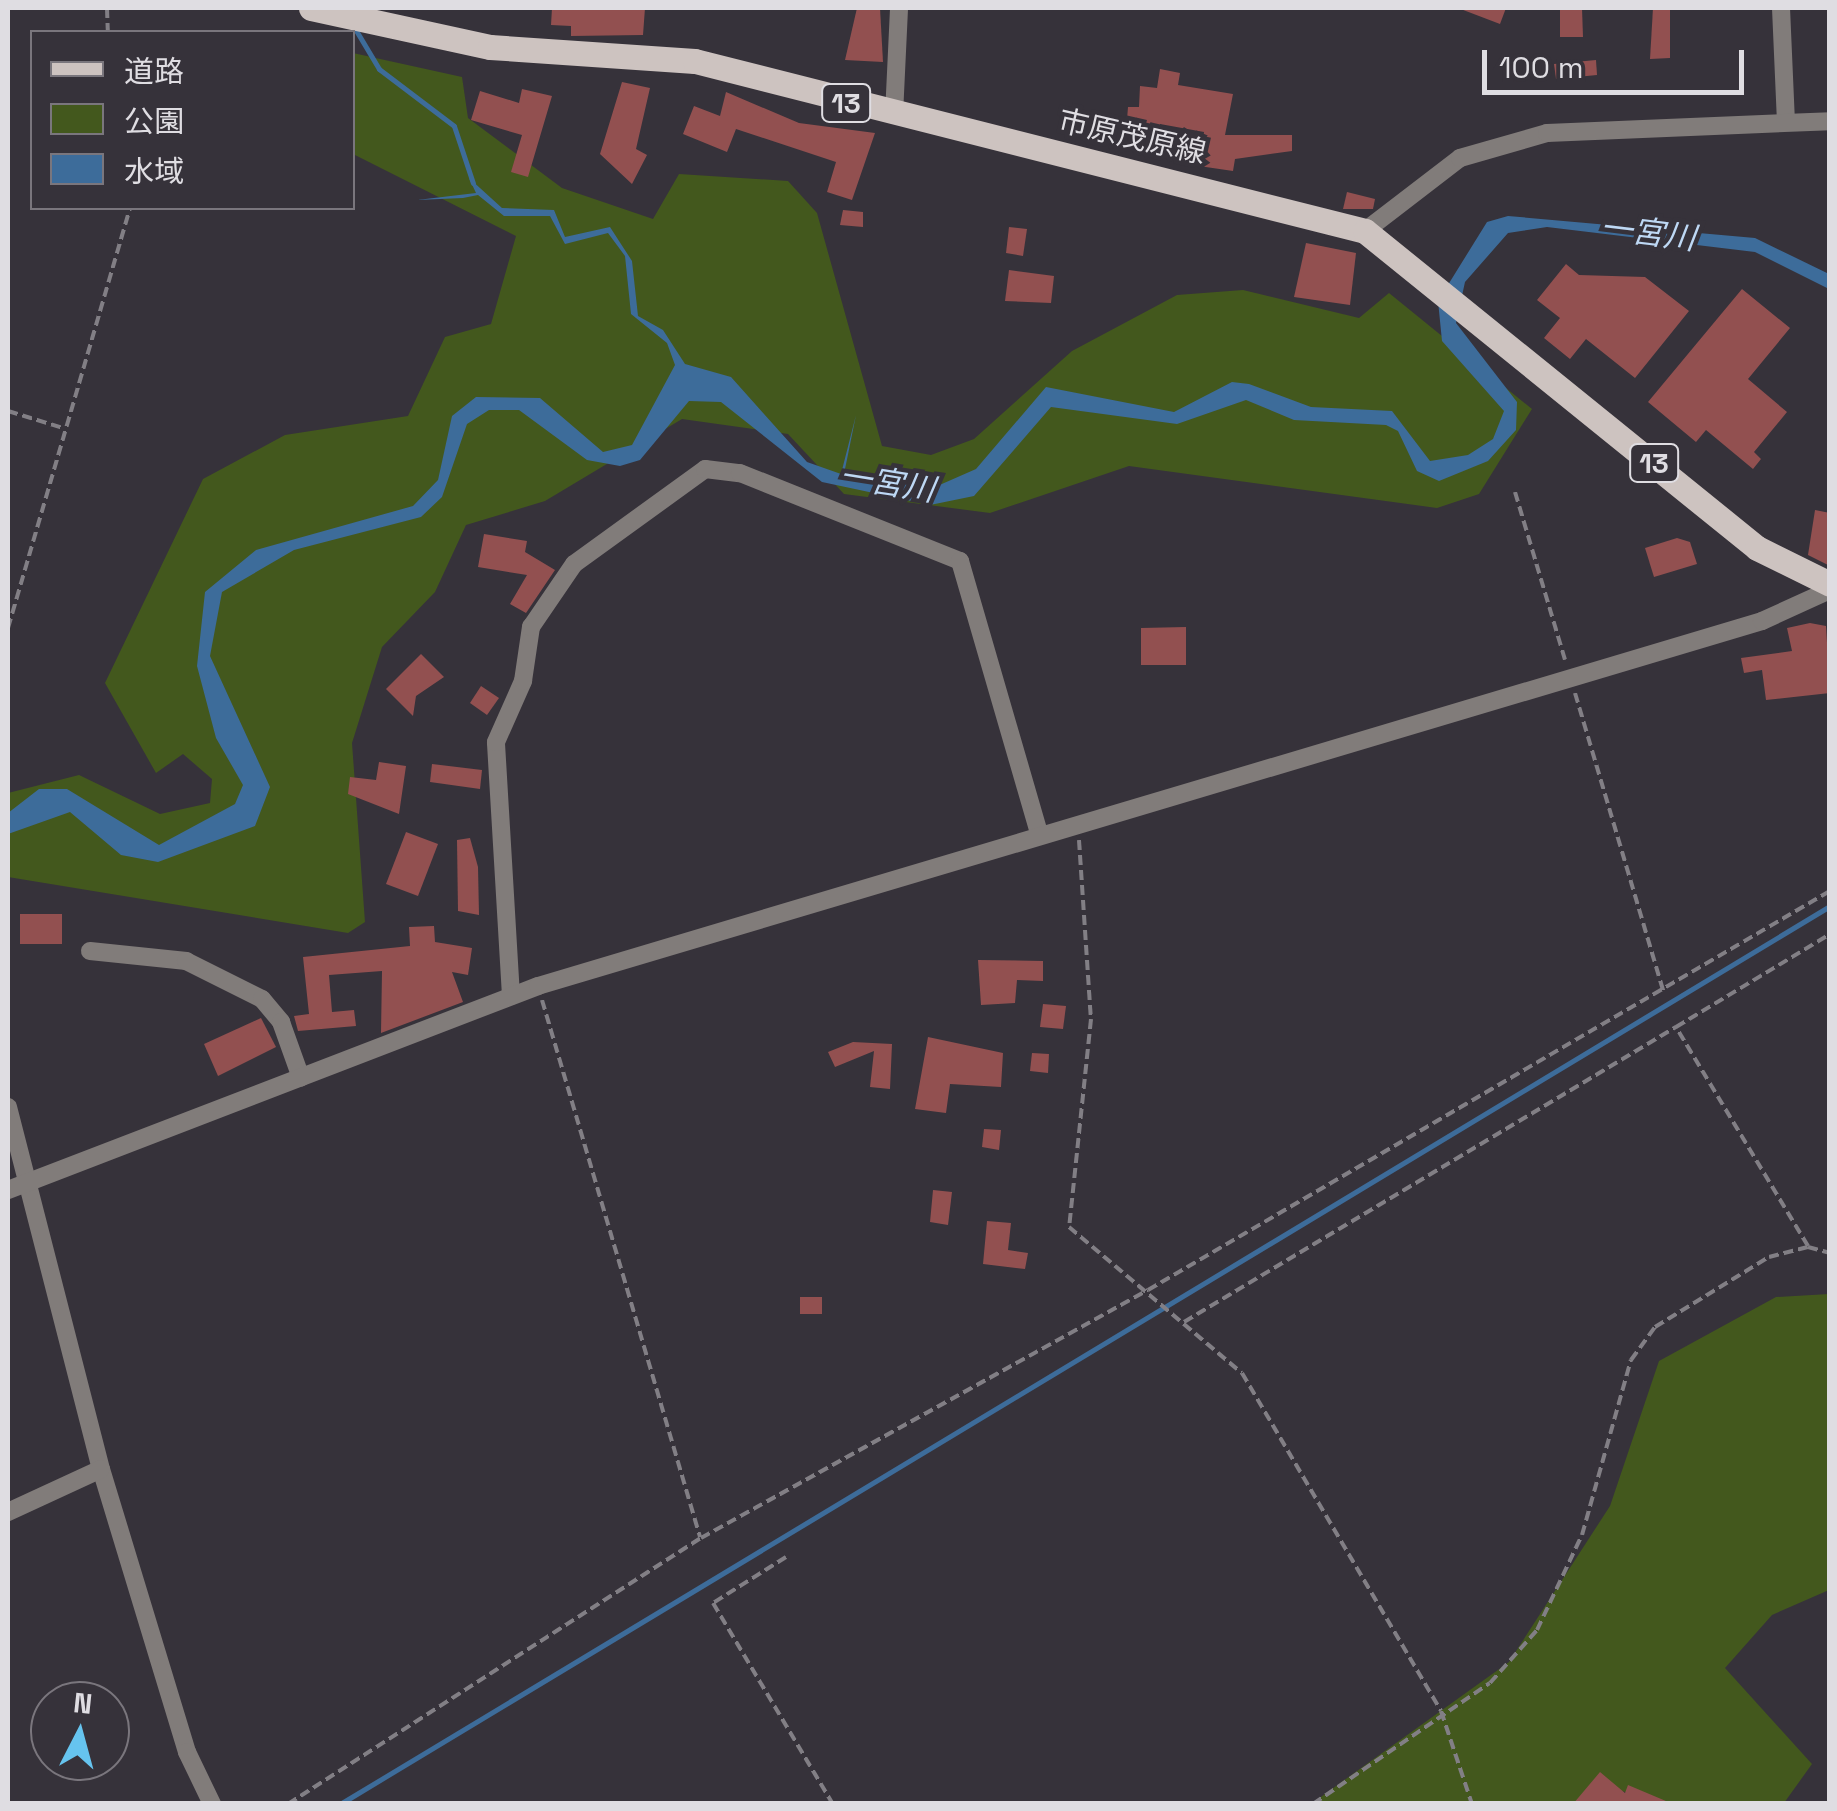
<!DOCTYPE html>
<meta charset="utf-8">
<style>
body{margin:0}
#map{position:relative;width:1837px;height:1811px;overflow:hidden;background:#36323a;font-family:"Space Grotesk","Noto Sans JP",sans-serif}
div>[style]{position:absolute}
.green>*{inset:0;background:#43581d}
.water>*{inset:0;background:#3d6c9a}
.stream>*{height:5px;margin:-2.5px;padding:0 2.5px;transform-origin:2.5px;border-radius:2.5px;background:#3d6c9a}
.building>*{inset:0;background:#925050}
.path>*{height:4px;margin-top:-2px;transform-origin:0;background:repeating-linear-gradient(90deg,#827f85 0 10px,transparent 0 15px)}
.minor>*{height:18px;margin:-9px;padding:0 9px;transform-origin:9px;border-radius:9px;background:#817c7a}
.primary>*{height:25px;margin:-12.5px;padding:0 12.5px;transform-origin:12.5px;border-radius:12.5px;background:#cdc3c0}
span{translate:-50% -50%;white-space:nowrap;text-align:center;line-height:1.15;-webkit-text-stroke:9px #36323a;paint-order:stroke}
.shield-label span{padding:2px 8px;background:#36323a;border:2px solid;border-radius:8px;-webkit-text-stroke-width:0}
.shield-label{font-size:28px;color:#dfdde2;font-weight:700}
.street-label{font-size:30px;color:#dfdde2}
.water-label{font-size:32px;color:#bed8f4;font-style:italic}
.frame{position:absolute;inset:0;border:10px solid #dfdde2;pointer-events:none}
.legend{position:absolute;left:30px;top:30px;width:325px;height:180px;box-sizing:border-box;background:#36323a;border:2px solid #7a767d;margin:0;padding:12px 18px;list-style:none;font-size:30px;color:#dfdde2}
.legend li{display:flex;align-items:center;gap:20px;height:50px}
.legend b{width:50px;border:2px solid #7a767d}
.north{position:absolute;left:30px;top:1681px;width:100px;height:100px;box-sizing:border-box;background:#36323a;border:2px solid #7a767d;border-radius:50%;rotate:6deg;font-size:28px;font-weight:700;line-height:40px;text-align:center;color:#dfdde2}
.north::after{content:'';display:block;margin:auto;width:35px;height:45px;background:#66c4ef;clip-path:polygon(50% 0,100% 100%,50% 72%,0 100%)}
.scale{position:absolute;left:1482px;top:50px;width:262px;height:45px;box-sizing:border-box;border:5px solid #dfdde2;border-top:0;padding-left:12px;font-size:30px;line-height:35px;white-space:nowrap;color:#dfdde2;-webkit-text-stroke:8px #36323a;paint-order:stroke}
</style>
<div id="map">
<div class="green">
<i style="clip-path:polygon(353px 53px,462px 77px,468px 118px,562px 188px,653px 219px,679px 174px,788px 181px,817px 213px,882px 446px,931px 455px,974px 439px,1072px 351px,1177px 295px,1243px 290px,1359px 318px,1389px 293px,1532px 409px,1479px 494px,1437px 508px,1129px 466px,990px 513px,844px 494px,788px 434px,682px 419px,545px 501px,466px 525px,435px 592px,382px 647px,352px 743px,365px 922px,348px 933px,8px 877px,8px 793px,79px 775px,160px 814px,210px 803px,212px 779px,183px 754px,156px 773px,105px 683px,203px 479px,285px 435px,408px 416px,445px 337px,491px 324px,516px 236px,353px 154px)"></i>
<i style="clip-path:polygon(1829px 1294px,1829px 1590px,1772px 1615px,1725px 1668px,1812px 1764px,1784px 1803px,1659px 1803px,1622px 1791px,1602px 1804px,1311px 1804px,1509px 1662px,1610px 1506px,1659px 1361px,1776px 1297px)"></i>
</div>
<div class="water">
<i style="clip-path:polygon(469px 178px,502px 208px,554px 210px,565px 237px,610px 227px,632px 261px,638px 316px,663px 330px,685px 364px,731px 377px,807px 462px,841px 474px,856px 415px,844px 474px,935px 487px,976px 469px,1046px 387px,1174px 412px,1232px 382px,1249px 384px,1311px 407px,1392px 411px,1430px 461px,1468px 455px,1493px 439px,1504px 411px,1442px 341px,1438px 301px,1487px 222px,1508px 216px,1755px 238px,1829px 274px,1829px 289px,1755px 252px,1547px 227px,1508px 233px,1465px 282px,1456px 323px,1517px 402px,1516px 430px,1488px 461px,1439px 481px,1417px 471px,1398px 431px,1386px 425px,1294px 420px,1246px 400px,1177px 424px,1051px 407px,974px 496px,930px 505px,822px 482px,721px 402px,689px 401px,640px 460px,620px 466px,587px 460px,519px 410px,489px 410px,467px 424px,442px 497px,421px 517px,294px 550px,222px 592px,210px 656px,270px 787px,255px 826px,158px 862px,121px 855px,70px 812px,8px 834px,8px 813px,39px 789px,67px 789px,159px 845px,235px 804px,243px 785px,216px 738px,197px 666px,205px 592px,256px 550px,413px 506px,438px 480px,452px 416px,476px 397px,540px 398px,603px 452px,632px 445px,675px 365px,667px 343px,631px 314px,625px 256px,608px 233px,565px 244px,550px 216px,504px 216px,478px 195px,463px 198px,417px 200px,476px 193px)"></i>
</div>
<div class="stream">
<i style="left:354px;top:27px;width:49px;rotate:59.2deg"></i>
<i style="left:379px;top:69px;width:94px;rotate:37.2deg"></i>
<i style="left:454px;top:126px;width:60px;rotate:71.6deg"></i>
<i style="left:340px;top:1804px;width:1740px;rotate:-31.08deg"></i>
</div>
<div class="building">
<i style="clip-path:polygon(552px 8px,645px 8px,643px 35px,571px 36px,571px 26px,551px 25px)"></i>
<i style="clip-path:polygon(857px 8px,880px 8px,883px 62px,845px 60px)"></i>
<i style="clip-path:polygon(1458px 8px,1506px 8px,1500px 24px)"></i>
<i style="clip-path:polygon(1560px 8px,1582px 8px,1583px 37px,1560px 37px)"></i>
<i style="clip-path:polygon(1653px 8px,1670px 8px,1670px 58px,1650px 59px)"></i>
<i style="clip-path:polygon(1596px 60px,1597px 75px,1556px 79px,1554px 64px)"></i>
<i style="clip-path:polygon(1160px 69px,1180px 73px,1178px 85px,1233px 94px,1225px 135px,1292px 135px,1292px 151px,1235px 159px,1233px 171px,1199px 166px,1204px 132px,1160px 124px,1160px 134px,1126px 132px,1128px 107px,1139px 107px,1140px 86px,1157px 88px)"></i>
<i style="clip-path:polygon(622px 82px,650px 88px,636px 149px,647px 155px,632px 184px,600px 154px)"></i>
<i style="clip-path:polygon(522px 89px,552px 96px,528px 177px,511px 172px,522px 135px,471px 120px,480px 91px,519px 103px)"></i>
<i style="clip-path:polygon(726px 92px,799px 123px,875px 133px,852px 200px,827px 192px,836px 162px,736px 129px,727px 152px,683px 134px,694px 106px,720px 116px)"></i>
<i style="clip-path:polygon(1347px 192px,1375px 199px,1373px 209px,1343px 209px)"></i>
<i style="clip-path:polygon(843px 210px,863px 212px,863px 227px,840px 225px)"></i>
<i style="clip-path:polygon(1009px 227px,1027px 229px,1023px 256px,1006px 253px)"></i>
<i style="clip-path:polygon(1306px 243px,1356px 253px,1350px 305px,1294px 297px)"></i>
<i style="clip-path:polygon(1566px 264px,1579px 275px,1645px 277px,1689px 311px,1635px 378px,1586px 339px,1570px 359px,1544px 338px,1560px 318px,1537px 300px)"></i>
<i style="clip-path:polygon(1009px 270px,1054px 276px,1051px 303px,1005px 301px)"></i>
<i style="clip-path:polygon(1742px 289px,1790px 328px,1748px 379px,1787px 412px,1754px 452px,1761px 459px,1753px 469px,1706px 430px,1696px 442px,1648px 402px)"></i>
<i style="clip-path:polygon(1815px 510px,1830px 513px,1830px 566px,1808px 555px)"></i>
<i style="clip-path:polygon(484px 534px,527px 541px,525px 552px,555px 570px,526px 613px,510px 604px,527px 575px,478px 567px)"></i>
<i style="clip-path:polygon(1677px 538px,1690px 542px,1697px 564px,1654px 577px,1645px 548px)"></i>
<i style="clip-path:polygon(1810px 623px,1826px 626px,1830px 693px,1766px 700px,1762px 670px,1744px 673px,1741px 658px,1792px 651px,1787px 628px)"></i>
<i style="clip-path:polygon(1186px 627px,1186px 665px,1141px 665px,1141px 628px)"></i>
<i style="clip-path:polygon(421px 654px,444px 677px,416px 696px,413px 716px,386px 689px)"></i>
<i style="clip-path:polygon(481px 686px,499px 698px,487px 715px,470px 703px)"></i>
<i style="clip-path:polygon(379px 762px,406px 766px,399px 814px,348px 794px,350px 777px,376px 780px)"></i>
<i style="clip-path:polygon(432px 764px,482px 770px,480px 789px,430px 782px)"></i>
<i style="clip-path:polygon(406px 832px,438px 844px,418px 896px,386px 884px)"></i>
<i style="clip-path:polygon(470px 838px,478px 867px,479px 915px,458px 911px,457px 840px)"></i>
<i style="clip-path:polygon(20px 914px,62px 914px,62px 944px,20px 944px)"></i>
<i style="clip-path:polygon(434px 926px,435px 942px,472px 948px,468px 975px,452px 972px,463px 1002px,381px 1033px,382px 971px,329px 975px,332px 1012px,354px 1010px,356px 1026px,298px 1031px,294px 1016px,309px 1014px,303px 957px,410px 946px,409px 927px)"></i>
<i style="clip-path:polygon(978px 960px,1043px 961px,1043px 981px,1017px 980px,1015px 1003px,981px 1005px)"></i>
<i style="clip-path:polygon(1043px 1004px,1066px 1006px,1063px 1029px,1040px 1027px)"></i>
<i style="clip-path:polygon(261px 1018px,276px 1047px,218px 1076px,204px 1044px)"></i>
<i style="clip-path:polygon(928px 1037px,1003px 1053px,1001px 1087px,950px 1084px,946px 1113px,915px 1109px)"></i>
<i style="clip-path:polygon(853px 1042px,892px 1044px,890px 1089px,870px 1087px,874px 1051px,835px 1067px,828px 1052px)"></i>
<i style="clip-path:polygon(1032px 1053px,1049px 1054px,1048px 1073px,1030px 1071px)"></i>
<i style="clip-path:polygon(984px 1129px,1001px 1130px,999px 1150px,982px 1147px)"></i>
<i style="clip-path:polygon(933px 1190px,952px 1192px,948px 1225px,930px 1222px)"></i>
<i style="clip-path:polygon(987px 1221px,1011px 1223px,1008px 1250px,1028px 1253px,1025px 1269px,983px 1264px)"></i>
<i style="clip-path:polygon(800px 1297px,822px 1297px,822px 1314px,800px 1314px)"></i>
<i style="clip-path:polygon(1600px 1772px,1625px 1793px,1628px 1785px,1673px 1804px,1573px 1804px)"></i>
</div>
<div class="path">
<i style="left:107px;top:8px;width:24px;rotate:88deg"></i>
<i style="left:8px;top:411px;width:58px;rotate:17.2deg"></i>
<i style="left:1515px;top:492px;width:175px;rotate:73.4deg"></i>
<i style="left:8px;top:628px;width:437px;rotate:-73.8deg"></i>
<i style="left:1575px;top:693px;width:311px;rotate:73.5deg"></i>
<i style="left:1079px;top:840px;width:179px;rotate:86.2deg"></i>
<i style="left:1091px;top:1019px;width:209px;rotate:96deg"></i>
<i style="left:1069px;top:1227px;width:226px;rotate:40.2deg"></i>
<i style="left:1242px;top:1373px;width:392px;rotate:59.5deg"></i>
<i style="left:1441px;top:1711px;width:98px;rotate:71.6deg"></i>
<i style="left:542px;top:1000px;width:560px;rotate:73.6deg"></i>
<i style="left:1808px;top:1246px;width:256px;rotate:-121.1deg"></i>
<i style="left:1676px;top:1027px;width:180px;rotate:-31.1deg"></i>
<i style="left:1184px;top:1322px;width:574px;rotate:-30.95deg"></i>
<i style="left:786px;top:1557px;width:86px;rotate:147.8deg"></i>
<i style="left:713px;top:1603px;width:234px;rotate:59.2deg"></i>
<i style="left:288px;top:1804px;width:491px;rotate:-32.8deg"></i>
<i style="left:701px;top:1538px;width:511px;rotate:-29.02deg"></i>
<i style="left:1148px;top:1290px;width:790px;rotate:-30.33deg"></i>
<i style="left:1313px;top:1804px;width:214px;rotate:-34.4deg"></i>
<i style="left:1490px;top:1683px;width:71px;rotate:-48.4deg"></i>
<i style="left:1537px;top:1630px;width:105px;rotate:-64.7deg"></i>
<i style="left:1582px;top:1535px;width:182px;rotate:-74.4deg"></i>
<i style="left:1631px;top:1360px;width:41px;rotate:-54deg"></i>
<i style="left:1655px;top:1327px;width:134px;rotate:-31.6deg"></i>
<i style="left:1769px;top:1257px;width:40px;rotate:-14.4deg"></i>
<i style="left:1808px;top:1247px;width:23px;rotate:15deg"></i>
</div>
<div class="minor">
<i style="left:1781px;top:8px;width:113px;rotate:87.5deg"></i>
<i style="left:894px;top:115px;width:107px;rotate:-87.3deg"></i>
<i style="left:1365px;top:231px;width:120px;rotate:-37.5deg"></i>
<i style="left:1460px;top:158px;width:91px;rotate:-16deg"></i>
<i style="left:1547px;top:133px;width:283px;rotate:-2.4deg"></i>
<i style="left:90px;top:951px;width:97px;rotate:5.9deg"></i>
<i style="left:186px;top:961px;width:85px;rotate:26.6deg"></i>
<i style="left:262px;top:999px;width:30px;rotate:50deg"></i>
<i style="left:281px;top:1022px;width:59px;rotate:70.3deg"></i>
<i style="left:511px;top:996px;width:254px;rotate:-93.4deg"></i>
<i style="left:496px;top:742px;width:67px;rotate:-66.1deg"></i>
<i style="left:523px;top:681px;width:55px;rotate:-81.6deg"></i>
<i style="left:531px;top:627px;width:76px;rotate:-55.7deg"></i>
<i style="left:574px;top:564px;width:162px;rotate:-35.9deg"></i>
<i style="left:705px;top:469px;width:35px;rotate:7deg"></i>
<i style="left:740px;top:473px;width:237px;rotate:21.8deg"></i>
<i style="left:960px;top:561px;width:286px;rotate:73.8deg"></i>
<i style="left:8px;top:1107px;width:374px;rotate:75.6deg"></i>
<i style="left:101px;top:1469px;width:296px;rotate:73.1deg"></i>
<i style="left:187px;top:1752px;width:58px;rotate:64.3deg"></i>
<i style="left:8px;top:1190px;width:568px;rotate:-21.05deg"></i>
<i style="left:538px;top:986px;width:1277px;rotate:-16.6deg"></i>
<i style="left:1762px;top:621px;width:75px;rotate:-24.5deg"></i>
<i style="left:8px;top:1512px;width:102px;rotate:-24.8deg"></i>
</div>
<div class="primary">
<i style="left:311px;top:8px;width:183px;rotate:12.3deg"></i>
<i style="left:490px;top:47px;width:205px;rotate:3.9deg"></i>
<i style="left:695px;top:61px;width:691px;rotate:14.24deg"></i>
<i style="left:1365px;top:231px;width:504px;rotate:38.96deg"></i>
<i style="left:1757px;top:548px;width:81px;rotate:26.3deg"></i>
</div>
<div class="shield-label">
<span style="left:846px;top:103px">13</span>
<span style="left:1654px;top:463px">13</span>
</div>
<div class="street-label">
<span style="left:1132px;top:137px;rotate:13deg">市原茂原線</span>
</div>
<div class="water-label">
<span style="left:1648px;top:233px;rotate:7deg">一宮川</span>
<span style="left:887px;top:483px;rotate:9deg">一宮川</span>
</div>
<div class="frame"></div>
<ul class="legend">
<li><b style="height:12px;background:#cdc3c0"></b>道路</li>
<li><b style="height:28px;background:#43581d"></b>公園</li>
<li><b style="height:28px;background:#3d6c9a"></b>水域</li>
</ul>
<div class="north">N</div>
<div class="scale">100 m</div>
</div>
